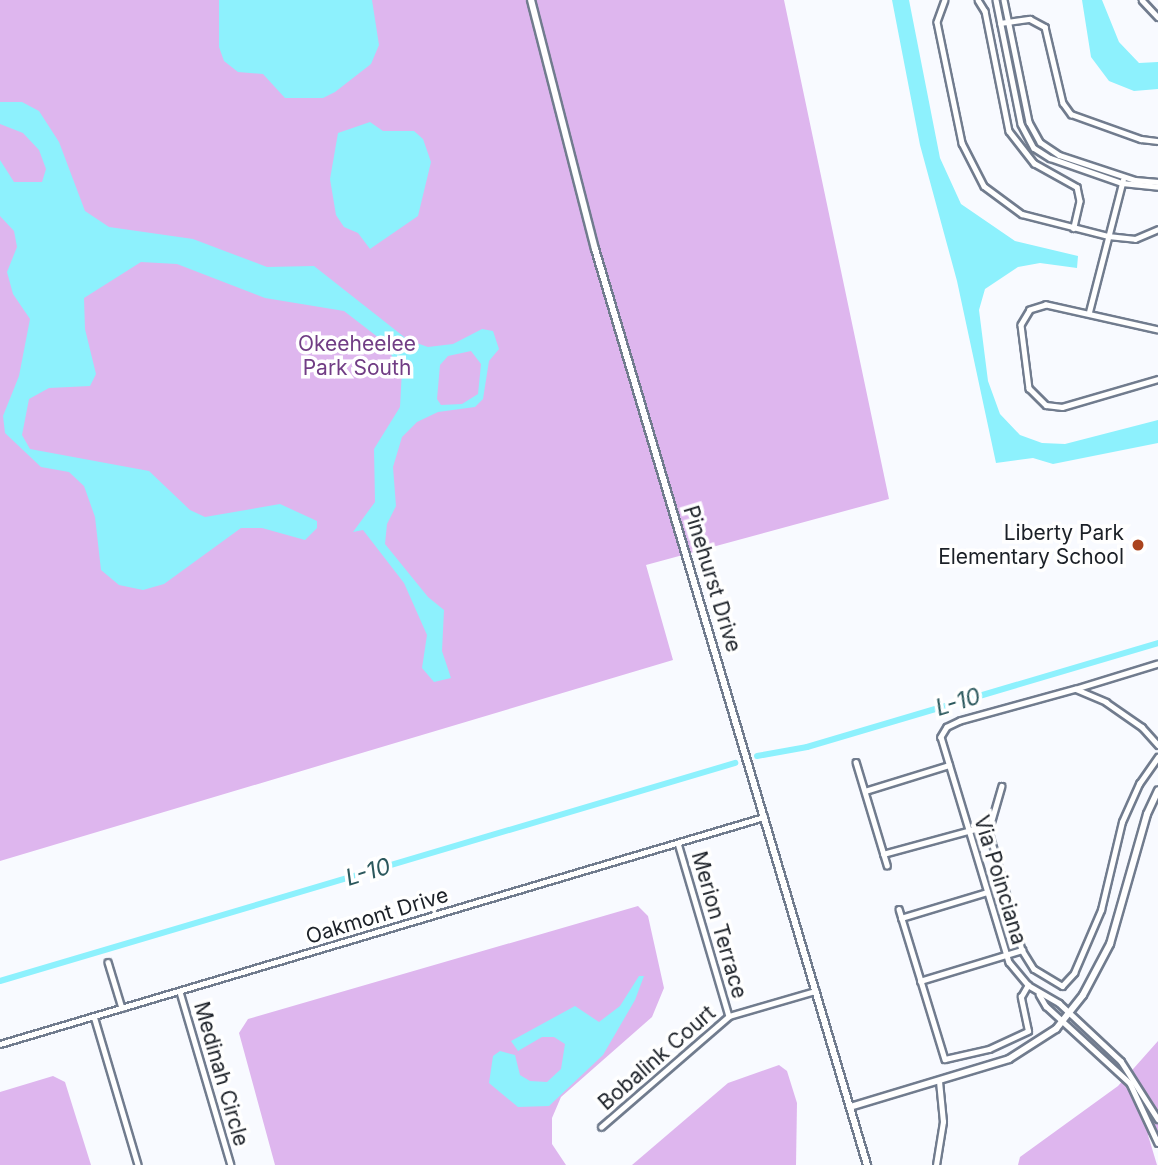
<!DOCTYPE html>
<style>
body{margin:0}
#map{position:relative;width:1158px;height:1165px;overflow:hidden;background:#f8faff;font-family:Inter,sans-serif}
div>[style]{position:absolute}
.green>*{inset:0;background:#deb6ee}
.water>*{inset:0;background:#8df1fd}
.canal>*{height:6px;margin:-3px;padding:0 3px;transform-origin:3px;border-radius:3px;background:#8df1fd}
.roads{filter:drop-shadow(2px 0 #717c8e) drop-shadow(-2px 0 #717c8e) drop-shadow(0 2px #717c8e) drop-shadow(0 -2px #717c8e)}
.minor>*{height:4.5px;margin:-2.25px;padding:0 2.25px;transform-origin:2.25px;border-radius:2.25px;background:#fff}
.tertiary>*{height:6px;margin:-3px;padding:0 3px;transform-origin:3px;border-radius:3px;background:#fff}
.dots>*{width:19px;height:19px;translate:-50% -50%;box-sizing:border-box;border:4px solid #fff;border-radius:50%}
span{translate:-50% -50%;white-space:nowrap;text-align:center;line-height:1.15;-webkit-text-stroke:7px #fff;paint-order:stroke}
.park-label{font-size:21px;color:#713d85}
.poi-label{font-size:21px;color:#1b2027}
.right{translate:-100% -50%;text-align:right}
.street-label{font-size:21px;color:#1b2027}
.water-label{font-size:23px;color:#2b585d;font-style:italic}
</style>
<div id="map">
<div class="green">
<i style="clip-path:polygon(0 0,784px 0,889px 499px,646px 565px,673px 660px,0 861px)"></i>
<i style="clip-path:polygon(638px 906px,648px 916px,664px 988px,652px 1017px,561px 1097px,552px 1118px,552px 1144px,566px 1165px,275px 1165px,239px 1033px,248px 1019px)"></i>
<i style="clip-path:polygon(1158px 1041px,1158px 1131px,1148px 1135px,1157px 1165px,1018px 1165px,1020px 1157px,1118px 1086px)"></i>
<i style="clip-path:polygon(779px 1065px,787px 1071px,797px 1103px,796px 1165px,632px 1165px,728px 1083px)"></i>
<i style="clip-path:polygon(53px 1076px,65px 1082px,91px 1165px,0 1165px,0 1092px)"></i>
</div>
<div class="water">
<i style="clip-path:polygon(219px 0,372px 0,379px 45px,371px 64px,335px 92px,323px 98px,285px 98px,263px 74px,238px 72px,224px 61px,219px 47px)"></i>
<i style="clip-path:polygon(892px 0,909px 0,940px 158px,961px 204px,1015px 241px,1078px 256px,1077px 268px,1040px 263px,1018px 267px,985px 289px,979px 310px,988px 381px,1000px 414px,1020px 435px,1042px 443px,1065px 444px,1158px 420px,1158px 443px,1053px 464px,1033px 458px,996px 463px,957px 281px,920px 145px)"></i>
<i style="clip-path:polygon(1082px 0,1102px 0,1119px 42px,1139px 63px,1158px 62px,1158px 89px,1134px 91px,1109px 81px,1091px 57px)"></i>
<i style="clip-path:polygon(evenodd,0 102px,22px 102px,39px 111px,59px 142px,85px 211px,109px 227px,193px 239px,267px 267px,314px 266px,408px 340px,428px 347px,453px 344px,482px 329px,493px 331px,499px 349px,489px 361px,483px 399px,475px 407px,438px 412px,417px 422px,402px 437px,393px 467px,396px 506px,387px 524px,385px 544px,428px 597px,444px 610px,442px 651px,451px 678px,434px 682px,422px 668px,427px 635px,404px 583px,363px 530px,353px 532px,375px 502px,374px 449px,400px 407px,402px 370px,379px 338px,344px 311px,265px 298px,177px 264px,141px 262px,84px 298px,85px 329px,96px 374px,90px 386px,49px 388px,29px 399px,22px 435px,30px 449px,149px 471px,190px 510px,205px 517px,280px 504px,317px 521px,317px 528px,305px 540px,262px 528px,241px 528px,164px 584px,143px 590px,119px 585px,101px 570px,95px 517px,84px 486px,69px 472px,41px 467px,5px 433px,3px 416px,19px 376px,30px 319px,13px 294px,7px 272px,17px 247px,14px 231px,0 216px,0 160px,14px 182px,42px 182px,46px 169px,39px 150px,23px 133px,0 124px,0 102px,471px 351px,481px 364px,478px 394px,462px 404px,441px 405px,437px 399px,440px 365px,448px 356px,471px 351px)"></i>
<i style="clip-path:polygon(370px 122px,383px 131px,414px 131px,423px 139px,431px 162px,418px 216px,370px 249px,358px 233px,344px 227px,336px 215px,330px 179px,338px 133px)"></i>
<i style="clip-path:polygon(639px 976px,644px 976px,635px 1000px,603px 1055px,549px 1106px,518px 1107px,489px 1083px,493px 1056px,500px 1051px,515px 1055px,520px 1075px,530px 1081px,547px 1082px,561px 1069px,565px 1044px,554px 1037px,542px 1037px,518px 1051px,511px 1041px,575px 1006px,599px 1022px,620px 1006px)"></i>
</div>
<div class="canal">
<i style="left:757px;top:756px;width:51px;rotate:-10.2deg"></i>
<i style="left:807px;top:747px;width:366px;rotate:-16.5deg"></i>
<i style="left:0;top:981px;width:767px;rotate:-16.52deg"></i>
</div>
<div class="roads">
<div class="minor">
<i style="left:945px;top:0;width:23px;rotate:110deg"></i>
<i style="left:937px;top:22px;width:124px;rotate:78.3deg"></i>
<i style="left:962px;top:143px;width:48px;rotate:62.9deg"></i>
<i style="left:984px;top:186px;width:47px;rotate:36.4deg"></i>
<i style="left:1022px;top:214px;width:89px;rotate:14.3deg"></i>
<i style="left:1108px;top:236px;width:27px;rotate:6deg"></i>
<i style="left:1135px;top:239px;width:25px;rotate:-23deg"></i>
<i style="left:978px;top:0;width:13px;rotate:58deg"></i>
<i style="left:985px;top:11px;width:122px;rotate:78.7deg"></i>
<i style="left:1009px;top:131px;width:41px;rotate:52deg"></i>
<i style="left:1034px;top:163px;width:49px;rotate:29.2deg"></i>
<i style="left:1077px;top:187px;width:14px;rotate:78deg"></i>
<i style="left:1080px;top:201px;width:28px;rotate:103deg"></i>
<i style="left:996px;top:0;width:126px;rotate:78.6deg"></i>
<i style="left:1021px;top:124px;width:27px;rotate:62deg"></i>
<i style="left:1034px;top:148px;width:19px;rotate:32deg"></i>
<i style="left:1050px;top:158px;width:76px;rotate:19.1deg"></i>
<i style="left:1122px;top:183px;width:36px;rotate:6deg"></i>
<i style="left:1004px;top:0;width:125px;rotate:78.4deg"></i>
<i style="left:1029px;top:122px;width:23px;rotate:61deg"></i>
<i style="left:1040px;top:142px;width:23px;rotate:34deg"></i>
<i style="left:1059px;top:155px;width:80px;rotate:18.2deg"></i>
<i style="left:1135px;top:180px;width:23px;rotate:5deg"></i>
<i style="left:1142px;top:0;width:23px;rotate:47deg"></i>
<i style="left:1000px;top:23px;width:30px;rotate:-8deg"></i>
<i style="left:1030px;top:19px;width:17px;rotate:28deg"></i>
<i style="left:1045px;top:27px;width:78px;rotate:76.7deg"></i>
<i style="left:1063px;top:103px;width:14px;rotate:54deg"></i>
<i style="left:1071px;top:114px;width:74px;rotate:19.7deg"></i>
<i style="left:1141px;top:139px;width:17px;rotate:7deg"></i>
<i style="left:1089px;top:312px;width:136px;rotate:-75.6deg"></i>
<i style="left:1158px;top:330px;width:115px;rotate:-167.4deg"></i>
<i style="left:1046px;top:305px;width:17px;rotate:163deg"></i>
<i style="left:1030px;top:310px;width:17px;rotate:121deg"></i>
<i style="left:1021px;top:325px;width:64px;rotate:82.8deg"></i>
<i style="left:1029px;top:388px;width:24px;rotate:45deg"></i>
<i style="left:1046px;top:405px;width:16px;rotate:7deg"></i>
<i style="left:1062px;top:407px;width:100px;rotate:-16.3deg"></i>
<i style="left:1158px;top:664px;width:86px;rotate:163deg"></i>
<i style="left:1076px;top:689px;width:33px;rotate:23deg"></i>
<i style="left:1106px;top:702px;width:44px;rotate:34.8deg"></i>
<i style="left:1142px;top:727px;width:24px;rotate:48deg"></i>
<i style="left:1076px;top:689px;width:120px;rotate:164.6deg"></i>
<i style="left:960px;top:721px;width:14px;rotate:155deg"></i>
<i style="left:947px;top:727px;width:12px;rotate:121deg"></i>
<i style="left:941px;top:737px;width:235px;rotate:73.2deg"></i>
<i style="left:1009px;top:962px;width:30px;rotate:50deg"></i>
<i style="left:1028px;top:985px;width:36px;rotate:30deg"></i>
<i style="left:1059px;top:1003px;width:85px;rotate:43.1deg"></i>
<i style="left:1121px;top:1061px;width:69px;rotate:57.5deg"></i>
<i style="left:856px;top:762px;width:108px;rotate:73.2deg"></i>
<i style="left:1002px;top:786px;width:47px;rotate:106.1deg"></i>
<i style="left:989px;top:831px;width:123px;rotate:74.5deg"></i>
<i style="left:1022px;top:950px;width:22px;rotate:58deg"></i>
<i style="left:1034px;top:969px;width:33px;rotate:31deg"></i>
<i style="left:1062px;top:986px;width:18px;rotate:-47deg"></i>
<i style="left:1074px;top:973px;width:69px;rotate:-66.8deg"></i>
<i style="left:1101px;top:910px;width:90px;rotate:-76.6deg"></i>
<i style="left:1122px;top:822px;width:42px;rotate:-65.9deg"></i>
<i style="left:1139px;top:784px;width:33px;rotate:-55deg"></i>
<i style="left:865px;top:791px;width:88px;rotate:-17.2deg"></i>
<i style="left:678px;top:843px;width:180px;rotate:73.6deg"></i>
<i style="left:883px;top:854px;width:111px;rotate:-15.2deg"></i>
<i style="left:899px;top:909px;width:157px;rotate:73deg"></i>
<i style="left:945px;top:1059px;width:45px;rotate:-12.8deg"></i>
<i style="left:989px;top:1049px;width:43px;rotate:-24.8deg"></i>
<i style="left:1028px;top:1031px;width:35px;rotate:-102deg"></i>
<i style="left:1021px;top:997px;width:14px;rotate:-60deg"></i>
<i style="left:901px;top:918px;width:90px;rotate:-16.8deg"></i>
<i style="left:108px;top:962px;width:48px;rotate:73.1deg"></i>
<i style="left:920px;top:981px;width:107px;rotate:-16.9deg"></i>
<i style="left:180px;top:992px;width:180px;rotate:73.6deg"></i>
<i style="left:1039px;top:994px;width:14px;rotate:60deg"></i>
<i style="left:1046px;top:1006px;width:114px;rotate:42.5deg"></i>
<i style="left:1130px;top:1083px;width:66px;rotate:65deg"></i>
<i style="left:94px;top:1016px;width:155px;rotate:73.5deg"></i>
<i style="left:0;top:1044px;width:797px;rotate:-16.55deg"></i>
<i style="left:601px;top:1127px;width:169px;rotate:-40.9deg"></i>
<i style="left:729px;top:1016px;width:90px;rotate:-16.2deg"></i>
<i style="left:936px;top:1165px;width:44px;rotate:-80.8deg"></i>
<i style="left:943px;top:1122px;width:41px;rotate:-95.6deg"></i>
</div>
<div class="tertiary">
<i style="left:531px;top:0;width:257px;rotate:75.6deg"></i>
<i style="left:595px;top:249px;width:956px;rotate:73.46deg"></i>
<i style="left:850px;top:1107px;width:166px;rotate:-16.8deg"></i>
<i style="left:1009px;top:1059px;width:56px;rotate:-32.6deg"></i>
<i style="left:1056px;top:1029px;width:43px;rotate:-51.5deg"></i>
<i style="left:1083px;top:995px;width:58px;rotate:-62.1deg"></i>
<i style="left:1110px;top:944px;width:135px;rotate:-74.1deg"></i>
<i style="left:1147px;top:814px;width:26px;rotate:-65deg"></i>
</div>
</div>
<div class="dots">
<i style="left:1138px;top:545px;background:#aa431e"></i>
</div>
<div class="park-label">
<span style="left:357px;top:356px">Okeeheelee<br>Park South</span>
</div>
<div class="poi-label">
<span class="right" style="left:1124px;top:545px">Liberty Park<br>Elementary School</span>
</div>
<div class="street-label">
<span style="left:712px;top:579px;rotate:73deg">Pinehurst Drive</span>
<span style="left:1000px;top:880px;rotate:73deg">Via Poinciana</span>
<span style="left:377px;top:916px;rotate:-17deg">Oakmont Drive</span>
<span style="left:719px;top:925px;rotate:74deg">Merion Terrace</span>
<span style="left:657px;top:1058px;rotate:-41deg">Bobalink Court</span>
<span style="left:221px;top:1074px;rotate:74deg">Medinah Circle</span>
</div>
<div class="water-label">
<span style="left:958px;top:702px;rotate:-17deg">L-10</span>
<span style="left:368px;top:872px;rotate:-17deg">L-10</span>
</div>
</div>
